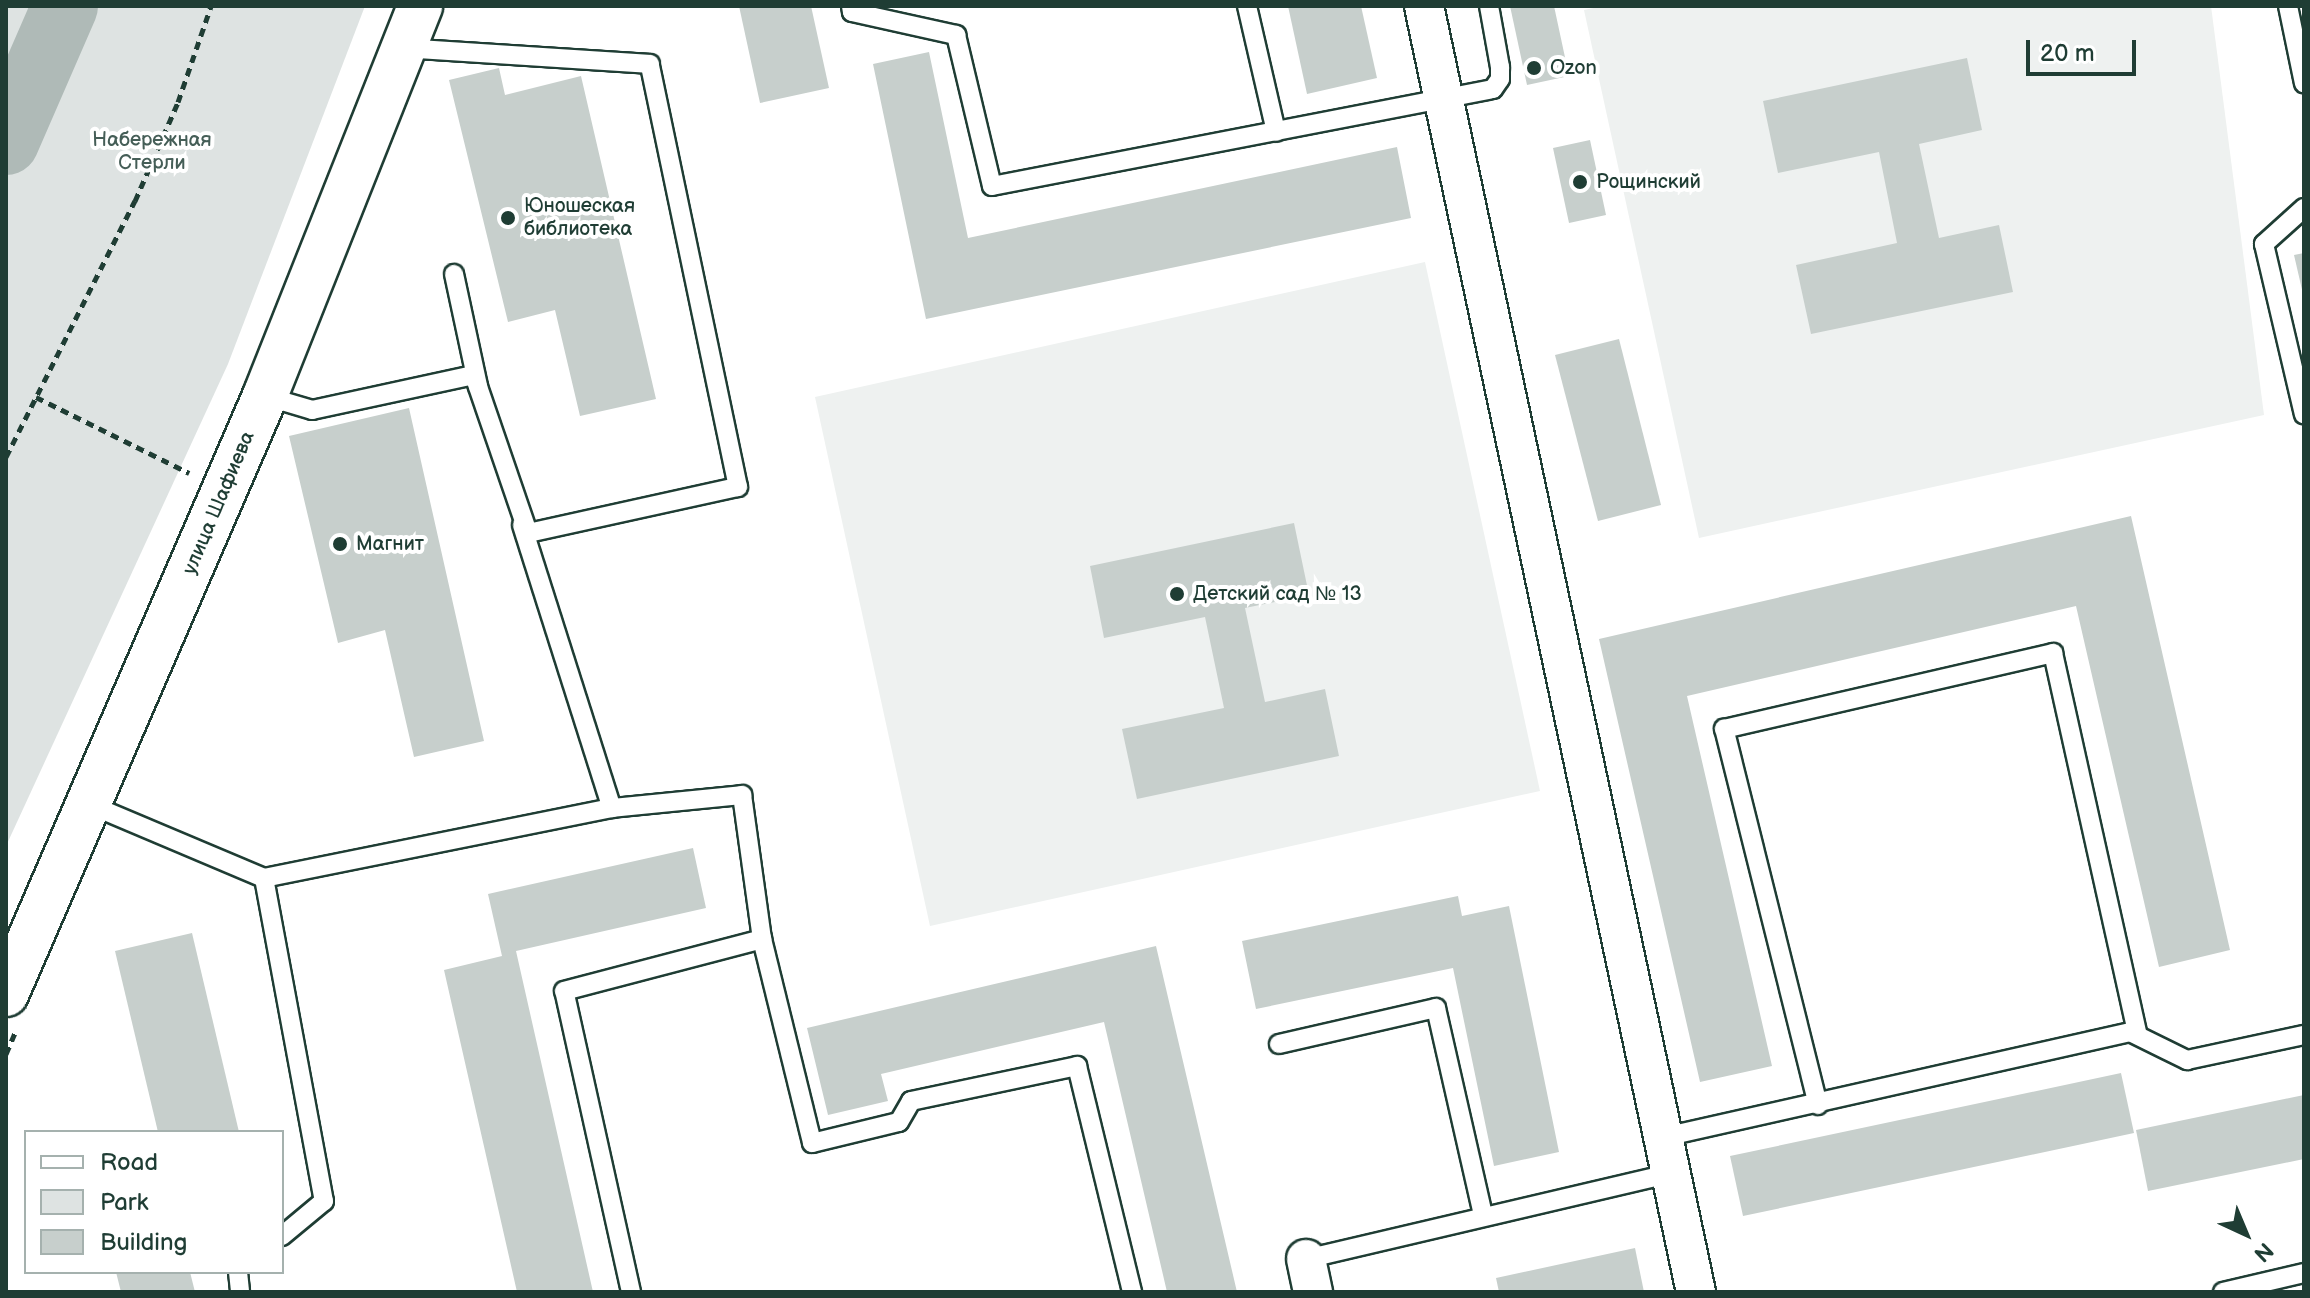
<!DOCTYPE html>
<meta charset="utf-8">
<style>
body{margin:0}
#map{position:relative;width:2310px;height:1298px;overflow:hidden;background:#fff;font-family:"Balsamiq Sans",sans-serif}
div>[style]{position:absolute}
.built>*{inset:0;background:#eef1f0}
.green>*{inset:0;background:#dee3e2}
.river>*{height:66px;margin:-33px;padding:0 33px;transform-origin:33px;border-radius:33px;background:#afbab7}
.building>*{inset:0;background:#c7cfcc}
.path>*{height:5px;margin-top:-2.5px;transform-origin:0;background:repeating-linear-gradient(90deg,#1f3d34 0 8px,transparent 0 14px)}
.roads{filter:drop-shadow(2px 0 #1f3d34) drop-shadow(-2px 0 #1f3d34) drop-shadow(0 2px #1f3d34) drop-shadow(0 -2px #1f3d34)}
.lane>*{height:18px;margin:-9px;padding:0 9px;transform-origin:9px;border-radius:9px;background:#fff}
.street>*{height:38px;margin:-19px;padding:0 19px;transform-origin:19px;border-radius:19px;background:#fff}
.secondary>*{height:44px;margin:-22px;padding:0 22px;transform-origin:22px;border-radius:22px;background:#fff}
.dots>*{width:22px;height:22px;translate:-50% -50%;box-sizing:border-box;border:4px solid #fff;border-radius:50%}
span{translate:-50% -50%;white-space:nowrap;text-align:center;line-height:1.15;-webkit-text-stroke:8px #fff;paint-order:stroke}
.poi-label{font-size:20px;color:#1f3d34}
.left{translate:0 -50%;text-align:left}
.park-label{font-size:20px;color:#455e57}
.street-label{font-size:20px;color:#1f3d34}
.frame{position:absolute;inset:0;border:8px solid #1f3d34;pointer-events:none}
.legend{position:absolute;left:24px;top:1130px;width:260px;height:144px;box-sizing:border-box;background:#fff;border:2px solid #a5b1ae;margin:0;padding:10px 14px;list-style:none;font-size:24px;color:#1f3d34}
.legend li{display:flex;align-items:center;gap:16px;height:40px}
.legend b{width:40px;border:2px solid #a5b1ae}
.north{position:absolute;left:2206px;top:1194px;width:80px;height:80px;-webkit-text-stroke:6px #fff;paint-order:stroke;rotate:136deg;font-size:22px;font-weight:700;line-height:32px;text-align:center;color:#1f3d34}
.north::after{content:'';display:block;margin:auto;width:28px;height:36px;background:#1f3d34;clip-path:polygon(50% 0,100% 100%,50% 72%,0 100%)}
.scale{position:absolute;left:2026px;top:40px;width:110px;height:36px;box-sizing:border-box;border:4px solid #1f3d34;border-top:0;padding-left:10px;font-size:24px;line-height:28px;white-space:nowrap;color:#1f3d34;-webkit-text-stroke:6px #fff;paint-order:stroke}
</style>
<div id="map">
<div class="built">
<i style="clip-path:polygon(1603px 6px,2211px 6px,2264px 415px,1699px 538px,1584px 10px)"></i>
<i style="clip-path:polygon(1425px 262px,1540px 791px,930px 926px,815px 397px)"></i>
</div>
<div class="green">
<i style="clip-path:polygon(6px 6px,365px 6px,228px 364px,6px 846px)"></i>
</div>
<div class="river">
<i style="left:6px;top:142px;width:148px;rotate:-66.5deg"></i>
</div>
<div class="building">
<i style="clip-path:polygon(739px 6px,811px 6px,829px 88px,760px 103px)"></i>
<i style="clip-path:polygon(1288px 6px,1361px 6px,1377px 78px,1307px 94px)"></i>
<i style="clip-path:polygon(1510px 6px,1554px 6px,1569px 76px,1527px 85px)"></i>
<i style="clip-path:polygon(929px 52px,968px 238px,1397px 147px,1411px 218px,926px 319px,873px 64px)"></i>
<i style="clip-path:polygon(1967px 58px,1982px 130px,1919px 144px,1939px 238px,1999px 225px,2013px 292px,1811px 334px,1796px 265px,1897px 243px,1879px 152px,1778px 173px,1763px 101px)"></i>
<i style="clip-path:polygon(499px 68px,505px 95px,581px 76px,656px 399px,580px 416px,555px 310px,508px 322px,449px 80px)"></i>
<i style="clip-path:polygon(1590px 140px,1606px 215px,1569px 223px,1553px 148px)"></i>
<i style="clip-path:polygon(2304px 253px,2304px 294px,2303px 294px,2294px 255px)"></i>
<i style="clip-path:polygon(1619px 339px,1661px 505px,1598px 521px,1555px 355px)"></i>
<i style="clip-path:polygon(409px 408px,484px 741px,414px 757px,385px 630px,338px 643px,289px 436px)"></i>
<i style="clip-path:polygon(2131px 516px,2230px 950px,2159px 967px,2076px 606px,1687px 696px,1772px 1066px,1700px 1082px,1599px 639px)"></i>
<i style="clip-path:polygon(1294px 523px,1309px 595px,1245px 608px,1265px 702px,1325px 689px,1339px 756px,1137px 799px,1122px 729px,1224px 708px,1205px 617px,1104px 638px,1090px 566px)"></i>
<i style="clip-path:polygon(693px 848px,706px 908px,516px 951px,593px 1292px,517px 1292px,444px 970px,502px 956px,488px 894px)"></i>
<i style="clip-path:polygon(1458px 896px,1462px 916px,1509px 906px,1559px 1152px,1494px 1166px,1453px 968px,1256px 1009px,1242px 941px)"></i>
<i style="clip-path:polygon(192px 933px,239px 1132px,158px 1132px,115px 951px)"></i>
<i style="clip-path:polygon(1156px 946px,1237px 1292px,1167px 1292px,1104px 1022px,881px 1074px,888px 1101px,828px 1115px,807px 1028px)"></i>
<i style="clip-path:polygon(2121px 1073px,2134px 1133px,1743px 1216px,1730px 1156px)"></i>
<i style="clip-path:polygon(2304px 1095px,2304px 1159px,2148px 1191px,2136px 1130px)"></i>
<i style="clip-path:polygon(1635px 1248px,1644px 1292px,1499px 1292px,1496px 1278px)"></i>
<i style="clip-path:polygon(116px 1272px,190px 1272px,195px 1292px,121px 1292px)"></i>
</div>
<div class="path">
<i style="left:36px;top:397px;width:171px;rotate:26.4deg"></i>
<i style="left:6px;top:457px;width:287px;rotate:-63.3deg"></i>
<i style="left:135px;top:201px;width:108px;rotate:-66.5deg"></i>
<i style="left:178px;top:102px;width:102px;rotate:-71deg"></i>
<i style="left:6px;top:1054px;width:23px;rotate:-67deg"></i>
</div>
<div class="roads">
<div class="lane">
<i style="left:851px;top:6px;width:6px;rotate:81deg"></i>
<i style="left:852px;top:12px;width:107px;rotate:12.5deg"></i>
<i style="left:956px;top:35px;width:155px;rotate:76.6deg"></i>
<i style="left:992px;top:186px;width:510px;rotate:-10.96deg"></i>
<i style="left:1493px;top:89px;width:12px;rotate:-55deg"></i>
<i style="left:1500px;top:79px;width:12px;rotate:-90deg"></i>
<i style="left:1500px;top:67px;width:62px;rotate:-100.2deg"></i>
<i style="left:1247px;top:6px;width:129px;rotate:77deg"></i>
<i style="left:2288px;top:6px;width:79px;rotate:78.3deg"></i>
<i style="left:2304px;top:208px;width:54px;rotate:138deg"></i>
<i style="left:2264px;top:244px;width:175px;rotate:76.8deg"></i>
<i style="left:454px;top:274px;width:115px;rotate:77.9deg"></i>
<i style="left:265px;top:396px;width:49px;rotate:16.6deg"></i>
<i style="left:312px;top:410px;width:166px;rotate:-12.2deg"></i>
<i style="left:474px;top:375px;width:167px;rotate:71.1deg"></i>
<i style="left:528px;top:533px;width:215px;rotate:-12.4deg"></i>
<i style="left:738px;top:487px;width:432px;rotate:-101.8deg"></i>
<i style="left:650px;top:64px;width:247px;rotate:-176.3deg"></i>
<i style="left:522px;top:525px;width:297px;rotate:72.4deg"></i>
<i style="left:91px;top:805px;width:188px;rotate:22.9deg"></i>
<i style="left:264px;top:878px;width:329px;rotate:79.5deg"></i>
<i style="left:324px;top:1201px;width:55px;rotate:140.2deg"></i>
<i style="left:264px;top:878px;width:355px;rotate:-11.4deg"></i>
<i style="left:612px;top:808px;width:131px;rotate:-5.7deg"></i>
<i style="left:742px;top:795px;width:145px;rotate:82.1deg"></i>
<i style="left:762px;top:939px;width:210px;rotate:76.2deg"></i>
<i style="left:812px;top:1143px;width:89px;rotate:-13.6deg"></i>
<i style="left:899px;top:1122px;width:24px;rotate:-60deg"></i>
<i style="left:911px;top:1101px;width:170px;rotate:-11.9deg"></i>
<i style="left:1077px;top:1066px;width:233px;rotate:76.3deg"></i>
<i style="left:1279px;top:1044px;width:161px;rotate:-12.9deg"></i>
<i style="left:1436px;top:1008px;width:212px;rotate:77.2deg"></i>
<i style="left:1818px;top:1105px;width:388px;rotate:-104deg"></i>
<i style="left:1724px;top:729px;width:338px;rotate:-13deg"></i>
<i style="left:2053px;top:653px;width:391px;rotate:77.5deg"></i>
<i style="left:1664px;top:1137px;width:478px;rotate:-12.7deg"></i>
<i style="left:2130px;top:1032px;width:64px;rotate:26.2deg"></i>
<i style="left:2187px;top:1060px;width:120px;rotate:-12.1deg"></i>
<i style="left:1306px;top:1259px;width:376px;rotate:-13.2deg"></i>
<i style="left:238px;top:1272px;width:20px;rotate:84deg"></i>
<i style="left:631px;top:1292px;width:308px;rotate:-102.5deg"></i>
<i style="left:564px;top:991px;width:205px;rotate:-14.7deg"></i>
<i style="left:2223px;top:1292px;width:83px;rotate:-13.2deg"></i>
</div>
<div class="street">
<i style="left:1424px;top:6px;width:1314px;rotate:78.06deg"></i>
<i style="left:1306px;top:1259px;width:34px;rotate:78deg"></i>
</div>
<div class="secondary">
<i style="left:6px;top:994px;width:652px;rotate:-66.58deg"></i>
<i style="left:265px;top:396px;width:420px;rotate:-68.3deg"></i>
</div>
</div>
<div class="dots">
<i style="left:1534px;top:68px;background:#1f3d34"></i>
<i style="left:1580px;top:182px;background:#1f3d34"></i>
<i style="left:508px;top:218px;background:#1f3d34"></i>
<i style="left:340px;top:544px;background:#1f3d34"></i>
<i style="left:1177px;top:594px;background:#1f3d34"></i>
</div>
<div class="poi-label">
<span class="left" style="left:1550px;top:68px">Ozon</span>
<span class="left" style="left:1596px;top:182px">Рощинский</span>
<span class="left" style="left:524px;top:218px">Юношеская<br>библиотека</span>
<span class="left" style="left:356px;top:544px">Магнит</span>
<span class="left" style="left:1193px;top:594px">Детский сад № 13</span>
</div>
<div class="park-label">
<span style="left:152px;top:152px">Набережная<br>Стерли</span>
</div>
<div class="street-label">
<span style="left:219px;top:503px;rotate:-67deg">улица Шафиева</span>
</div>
<div class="frame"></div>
<ul class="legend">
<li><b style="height:10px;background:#fff"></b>Road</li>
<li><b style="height:22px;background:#dee3e2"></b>Park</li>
<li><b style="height:22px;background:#c7cfcc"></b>Building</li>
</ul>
<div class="north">N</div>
<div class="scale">20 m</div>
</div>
